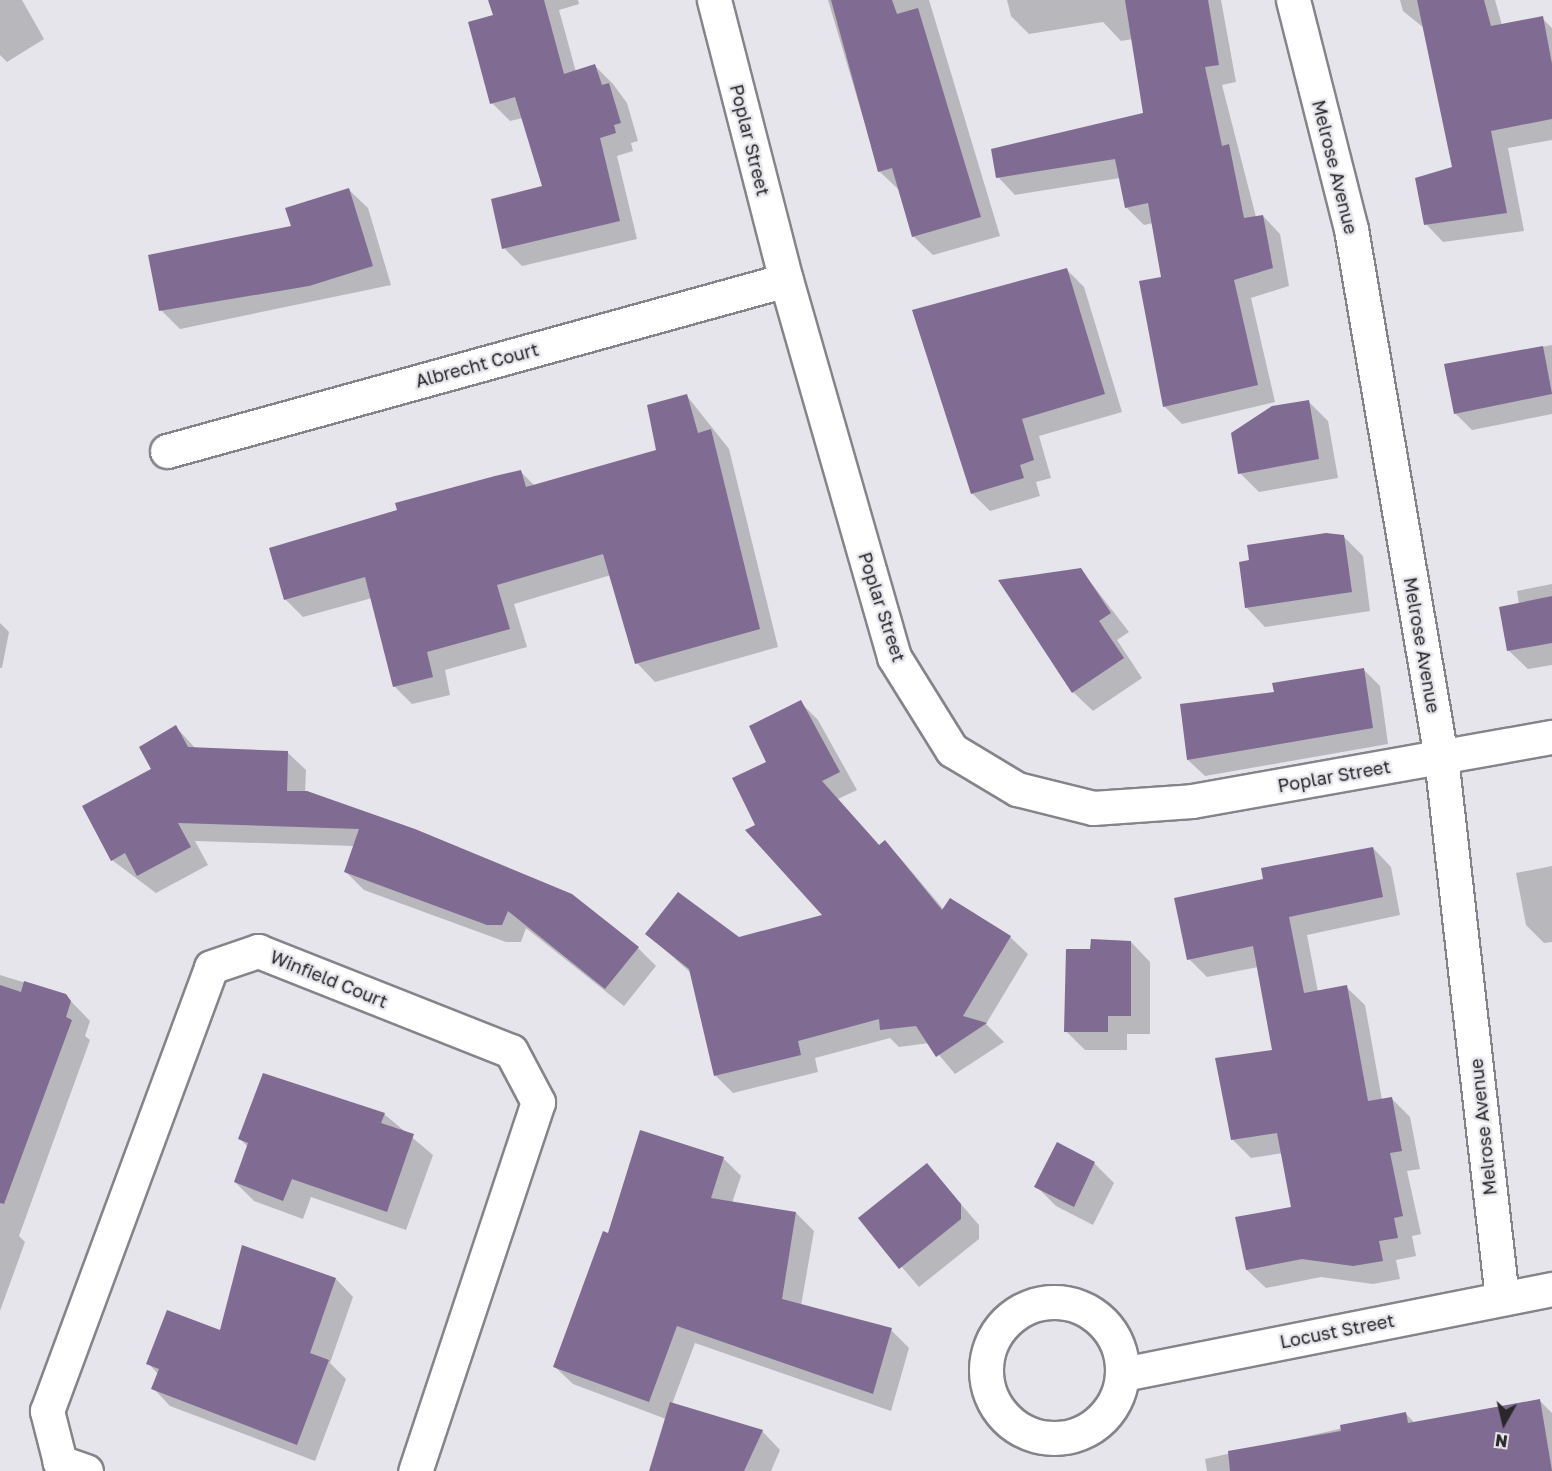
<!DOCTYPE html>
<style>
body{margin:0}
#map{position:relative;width:1552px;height:1471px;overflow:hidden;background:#e5e5eb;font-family:"Golos Text",sans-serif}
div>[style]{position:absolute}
.shadow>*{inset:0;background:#0003}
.building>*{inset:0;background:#806b93}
.roads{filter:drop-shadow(2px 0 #84848a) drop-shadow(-2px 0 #84848a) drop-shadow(0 2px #84848a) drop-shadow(0 -2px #84848a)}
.minor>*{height:33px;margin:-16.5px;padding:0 16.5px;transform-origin:16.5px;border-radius:16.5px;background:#fff}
.minor>.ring{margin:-16.5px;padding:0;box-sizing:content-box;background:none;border:33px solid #fff;border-radius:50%}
span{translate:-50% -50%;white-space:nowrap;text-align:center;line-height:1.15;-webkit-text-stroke:4.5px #e5e5eb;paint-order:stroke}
.street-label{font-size:18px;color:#28282a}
.north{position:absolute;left:1474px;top:1393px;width:60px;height:60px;-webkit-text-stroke:4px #e5e5eb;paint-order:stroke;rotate:188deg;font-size:16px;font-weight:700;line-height:24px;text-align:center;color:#28282a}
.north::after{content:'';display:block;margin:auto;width:21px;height:27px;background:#28282a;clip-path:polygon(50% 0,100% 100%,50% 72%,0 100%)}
</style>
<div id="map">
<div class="shadow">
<i style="clip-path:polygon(0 0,22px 0,44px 39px,7px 62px,0 55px)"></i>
<i style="clip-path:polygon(490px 0,578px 0,579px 4px,559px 10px,576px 72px,595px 66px,613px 84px,627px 103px,638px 141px,631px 143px,633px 151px,617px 156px,637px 239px,522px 266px,504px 248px,544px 187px,523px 118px,510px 121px,492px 103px,494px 16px)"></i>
<i style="clip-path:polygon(828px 0,929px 0,1000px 236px,933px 255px,913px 236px,899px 190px,879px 171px)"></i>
<i style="clip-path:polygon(1007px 0,1221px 0,1236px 82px,1222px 85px,1256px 217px,1263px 216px,1280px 234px,1289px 286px,1251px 298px,1275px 402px,1182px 424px,1164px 406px,1163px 278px,1153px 223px,1144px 225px,1126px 207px,1120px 178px,1015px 195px,998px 177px,1145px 114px,1133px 39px,1121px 41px,1103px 22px,1029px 34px,1011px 16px)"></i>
<i style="clip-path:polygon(1400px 0,1495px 0,1502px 25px,1542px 18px,1552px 28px,1552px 140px,1508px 148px,1524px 231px,1443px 242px,1426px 224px,1454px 168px,1424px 28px,1403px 11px)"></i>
<i style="clip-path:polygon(348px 189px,368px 208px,391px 285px,180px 329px,161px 310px)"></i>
<i style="clip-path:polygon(1066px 269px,1084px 287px,1122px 412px,1039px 436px,1051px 478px,1036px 482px,1040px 496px,990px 511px,972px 493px)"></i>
<i style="clip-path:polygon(1552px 345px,1552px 414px,1472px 430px,1455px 413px,1446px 365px)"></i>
<i style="clip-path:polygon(687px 396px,729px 449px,778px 647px,655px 682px,637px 663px,611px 575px,514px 604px,527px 647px,445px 670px,450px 695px,412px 704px,394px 686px,372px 598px,303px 617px,285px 599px,399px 511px,521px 472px,535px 486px,658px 451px)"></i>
<i style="clip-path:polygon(1308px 401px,1328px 421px,1338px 478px,1259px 492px,1240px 473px)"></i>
<i style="clip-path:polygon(1344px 537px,1363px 556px,1370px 611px,1265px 627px,1246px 607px,1250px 562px)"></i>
<i style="clip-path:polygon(1081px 570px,1129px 632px,1117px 640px,1142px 678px,1093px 711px,1073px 692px)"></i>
<i style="clip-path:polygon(1552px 584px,1552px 665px,1528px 669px,1508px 650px,1519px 604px,1517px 591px)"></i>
<i style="clip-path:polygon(0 623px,9px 632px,2px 668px,0 668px)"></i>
<i style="clip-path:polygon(1364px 670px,1380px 686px,1388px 744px,1205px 776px,1188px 760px,1275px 693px)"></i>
<i style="clip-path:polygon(800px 702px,818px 720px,857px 790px,838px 799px,880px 846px,885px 842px,902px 860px,944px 910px,1010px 937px,1028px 954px,986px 1024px,1004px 1042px,955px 1074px,929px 1043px,899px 1047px,890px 1038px,815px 1058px,818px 1072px,733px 1093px,715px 1075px,691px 973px,647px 934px,739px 939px,825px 916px,757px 826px,769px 762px)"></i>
<i style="clip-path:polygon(176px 727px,196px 749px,287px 752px,306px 770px,305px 793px,638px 948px,656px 966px,624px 1006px,526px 928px,521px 942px,506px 942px,364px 890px,346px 872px,354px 846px,195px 841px,208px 865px,156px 893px,112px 860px)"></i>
<i style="clip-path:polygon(1373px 848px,1391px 867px,1400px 915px,1307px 935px,1318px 992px,1346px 987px,1365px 1005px,1382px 1100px,1391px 1098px,1410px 1117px,1420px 1169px,1407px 1171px,1421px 1234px,1412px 1236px,1416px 1256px,1396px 1260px,1400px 1279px,1373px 1284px,1321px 1277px,1266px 1288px,1247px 1270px,1293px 1208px,1283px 1153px,1251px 1158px,1232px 1139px,1274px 1051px,1258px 967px,1207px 977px,1189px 959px,1265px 880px)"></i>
<i style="clip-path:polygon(1552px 866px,1552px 942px,1544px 943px,1526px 925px,1516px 873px)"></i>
<i style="clip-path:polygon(1131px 942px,1150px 962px,1150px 1034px,1127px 1034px,1127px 1050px,1085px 1050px,1066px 1031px,1092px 950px)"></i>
<i style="clip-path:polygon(0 975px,65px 995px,90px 1021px,85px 1036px,90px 1040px,19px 1236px,25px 1242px,0 1311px)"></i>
<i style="clip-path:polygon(384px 1114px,433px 1155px,406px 1230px,311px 1197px,303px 1219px,254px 1201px,235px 1182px,248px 1147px,240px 1139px)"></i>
<i style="clip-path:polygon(1058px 1144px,1095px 1164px,1114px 1183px,1093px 1225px,1056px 1206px,1036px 1186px)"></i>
<i style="clip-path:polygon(723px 1158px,741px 1176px,732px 1203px,796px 1213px,814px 1231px,801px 1306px,891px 1330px,909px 1348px,891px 1411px,695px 1343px,672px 1404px,762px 1431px,780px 1450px,771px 1471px,670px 1471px,666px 1419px,573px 1384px,555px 1367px,609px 1235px)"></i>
<i style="clip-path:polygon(927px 1165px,979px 1225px,979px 1239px,919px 1287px,860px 1218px)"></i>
<i style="clip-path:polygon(336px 1279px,353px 1297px,330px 1363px,346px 1379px,315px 1461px,170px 1406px,153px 1388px,158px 1374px,148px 1363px)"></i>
<i style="clip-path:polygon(1539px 1400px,1552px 1413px,1552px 1471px,1207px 1471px,1205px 1459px,1406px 1414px,1415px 1423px)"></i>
</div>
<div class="building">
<i style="clip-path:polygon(488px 0,544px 0,564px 74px,595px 64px,602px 85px,609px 83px,621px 123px,614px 125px,616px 133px,600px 138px,620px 221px,502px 249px,491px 199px,542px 186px,515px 97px,490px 104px,468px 22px,493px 15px)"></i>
<i style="clip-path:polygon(831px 0,892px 0,897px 14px,918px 8px,981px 217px,912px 237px,892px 168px,878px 172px)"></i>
<i style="clip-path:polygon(1125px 0,1208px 0,1219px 65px,1205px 67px,1222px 146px,1229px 144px,1244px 218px,1263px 215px,1273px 268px,1234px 280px,1258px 385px,1163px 407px,1139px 281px,1161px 277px,1148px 203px,1125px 208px,1115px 159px,996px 178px,991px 149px,1143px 113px)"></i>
<i style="clip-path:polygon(1417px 0,1484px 0,1491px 26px,1543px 16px,1552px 64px,1552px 119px,1491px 131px,1507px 213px,1424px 225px,1415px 178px,1452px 167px)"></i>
<i style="clip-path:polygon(349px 188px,373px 266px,309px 286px,159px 311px,148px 255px,291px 226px,285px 208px)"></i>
<i style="clip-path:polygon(1067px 268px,1105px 394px,1022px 419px,1034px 460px,1020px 465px,1024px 478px,971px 494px,912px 310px)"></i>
<i style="clip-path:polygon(1543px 346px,1552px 394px,1454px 414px,1444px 364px)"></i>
<i style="clip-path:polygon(687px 394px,698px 433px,711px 429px,760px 629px,635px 664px,603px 554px,497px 585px,510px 629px,427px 652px,433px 677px,393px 687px,365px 577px,284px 600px,269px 548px,397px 510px,395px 503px,495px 476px,521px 470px,526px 487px,656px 450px,647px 405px)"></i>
<i style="clip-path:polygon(1309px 400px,1319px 459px,1238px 474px,1231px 433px,1272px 406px)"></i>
<i style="clip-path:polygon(1326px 533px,1344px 535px,1352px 592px,1245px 608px,1239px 562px,1249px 560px,1247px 545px)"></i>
<i style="clip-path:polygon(1081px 568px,1111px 613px,1099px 621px,1124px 658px,1072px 693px,998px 580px)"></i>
<i style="clip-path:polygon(1552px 596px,1552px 643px,1507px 651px,1499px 607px)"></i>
<i style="clip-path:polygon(1364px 668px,1373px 728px,1187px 760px,1180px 704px,1274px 692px,1272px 683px)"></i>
<i style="clip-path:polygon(801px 700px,840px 772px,822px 781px,879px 845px,885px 840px,942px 910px,950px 898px,1011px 936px,963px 1016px,987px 1023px,936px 1057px,916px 1026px,880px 1030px,879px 1019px,798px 1041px,801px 1055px,714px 1076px,689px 969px,645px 934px,678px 892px,739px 937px,822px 915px,745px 830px,755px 825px,732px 778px,766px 762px,749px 726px)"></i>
<i style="clip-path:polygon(176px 725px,188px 747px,288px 751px,287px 791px,307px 791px,415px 829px,572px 894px,639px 947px,605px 989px,508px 911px,502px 925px,487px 925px,344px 872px,359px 829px,178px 823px,191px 847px,137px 876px,125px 853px,111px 861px,82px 806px,151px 769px,139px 747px)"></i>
<i style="clip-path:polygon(1373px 847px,1383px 897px,1289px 917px,1304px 993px,1347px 985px,1368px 1101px,1392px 1097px,1402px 1151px,1390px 1153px,1403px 1216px,1394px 1218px,1398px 1238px,1379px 1241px,1383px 1261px,1353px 1266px,1302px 1259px,1246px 1270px,1235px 1217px,1291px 1207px,1277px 1133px,1231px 1140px,1215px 1058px,1272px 1050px,1253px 946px,1187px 960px,1174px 898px,1263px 879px,1261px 868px)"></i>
<i style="clip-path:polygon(1091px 939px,1131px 941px,1131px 1016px,1108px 1016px,1108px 1032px,1064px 1032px,1066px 949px,1090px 949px)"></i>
<i style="clip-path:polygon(24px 981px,66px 994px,71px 1001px,66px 1017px,72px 1020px,4px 1204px,0 1203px,0 985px,21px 992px)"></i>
<i style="clip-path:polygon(263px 1073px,385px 1113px,381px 1123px,414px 1134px,387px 1212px,292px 1179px,283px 1201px,234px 1182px,248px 1143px,238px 1139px)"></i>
<i style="clip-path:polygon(640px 1130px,724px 1157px,711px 1198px,796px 1212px,782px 1299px,892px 1328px,873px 1394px,677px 1326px,649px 1402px,553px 1367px,603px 1231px,608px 1233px)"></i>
<i style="clip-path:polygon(1057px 1142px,1095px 1162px,1074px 1207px,1034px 1187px)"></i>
<i style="clip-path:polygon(927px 1163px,961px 1204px,961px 1219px,899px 1269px,858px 1218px)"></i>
<i style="clip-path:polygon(242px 1245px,336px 1278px,310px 1353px,329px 1360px,297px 1445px,151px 1389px,159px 1369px,146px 1364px,167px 1310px,220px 1330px)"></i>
<i style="clip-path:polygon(1540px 1399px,1552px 1471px,1230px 1471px,1228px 1451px,1341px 1431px,1340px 1425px,1406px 1412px,1408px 1423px)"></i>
<i style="clip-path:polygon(670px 1402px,763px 1430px,744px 1471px,649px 1471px)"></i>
</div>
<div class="roads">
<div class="minor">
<i style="left:714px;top:0;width:289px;rotate:75.6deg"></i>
<i style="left:786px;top:280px;width:392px;rotate:74deg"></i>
<i style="left:894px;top:657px;width:110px;rotate:58.1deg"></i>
<i style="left:952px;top:750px;width:76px;rotate:31deg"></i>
<i style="left:1017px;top:789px;width:78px;rotate:14deg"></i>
<i style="left:1093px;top:808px;width:99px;rotate:-4deg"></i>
<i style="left:1192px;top:801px;width:366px;rotate:-10.1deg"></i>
<i style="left:1293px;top:0;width:236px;rotate:75.8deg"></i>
<i style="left:1351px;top:229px;width:536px;rotate:80.33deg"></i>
<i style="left:1441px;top:757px;width:544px;rotate:83.57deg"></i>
<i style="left:167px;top:451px;width:642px;rotate:-15.44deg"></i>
<i class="ring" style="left:986px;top:1302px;width:103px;height:103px"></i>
<i style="left:1123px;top:1374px;width:437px;rotate:-11.2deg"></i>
<i style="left:86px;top:1471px;width:28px;rotate:-161deg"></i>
<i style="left:60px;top:1462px;width:53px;rotate:-104.3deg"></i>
<i style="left:47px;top:1411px;width:473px;rotate:-69.7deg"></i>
<i style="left:211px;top:967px;width:50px;rotate:-18.8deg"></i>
<i style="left:258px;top:951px;width:272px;rotate:21.6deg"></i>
<i style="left:511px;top:1051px;width:58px;rotate:62.1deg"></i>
<i style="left:538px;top:1102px;width:389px;rotate:108.4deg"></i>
</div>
</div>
<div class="street-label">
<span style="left:750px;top:140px;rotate:76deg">Poplar Street</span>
<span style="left:1335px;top:167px;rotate:76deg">Melrose Avenue</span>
<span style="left:477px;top:365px;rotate:-15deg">Albrecht Court</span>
<span style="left:882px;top:607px;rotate:72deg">Poplar Street</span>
<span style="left:1422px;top:645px;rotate:80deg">Melrose Avenue</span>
<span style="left:1334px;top:776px;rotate:-10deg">Poplar Street</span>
<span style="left:329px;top:979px;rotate:22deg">Winfield Court</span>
<span style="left:1483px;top:1127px;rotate:-96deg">Melrose Avenue</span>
<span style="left:1337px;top:1331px;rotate:-11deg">Locust Street</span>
</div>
<div class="north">N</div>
</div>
